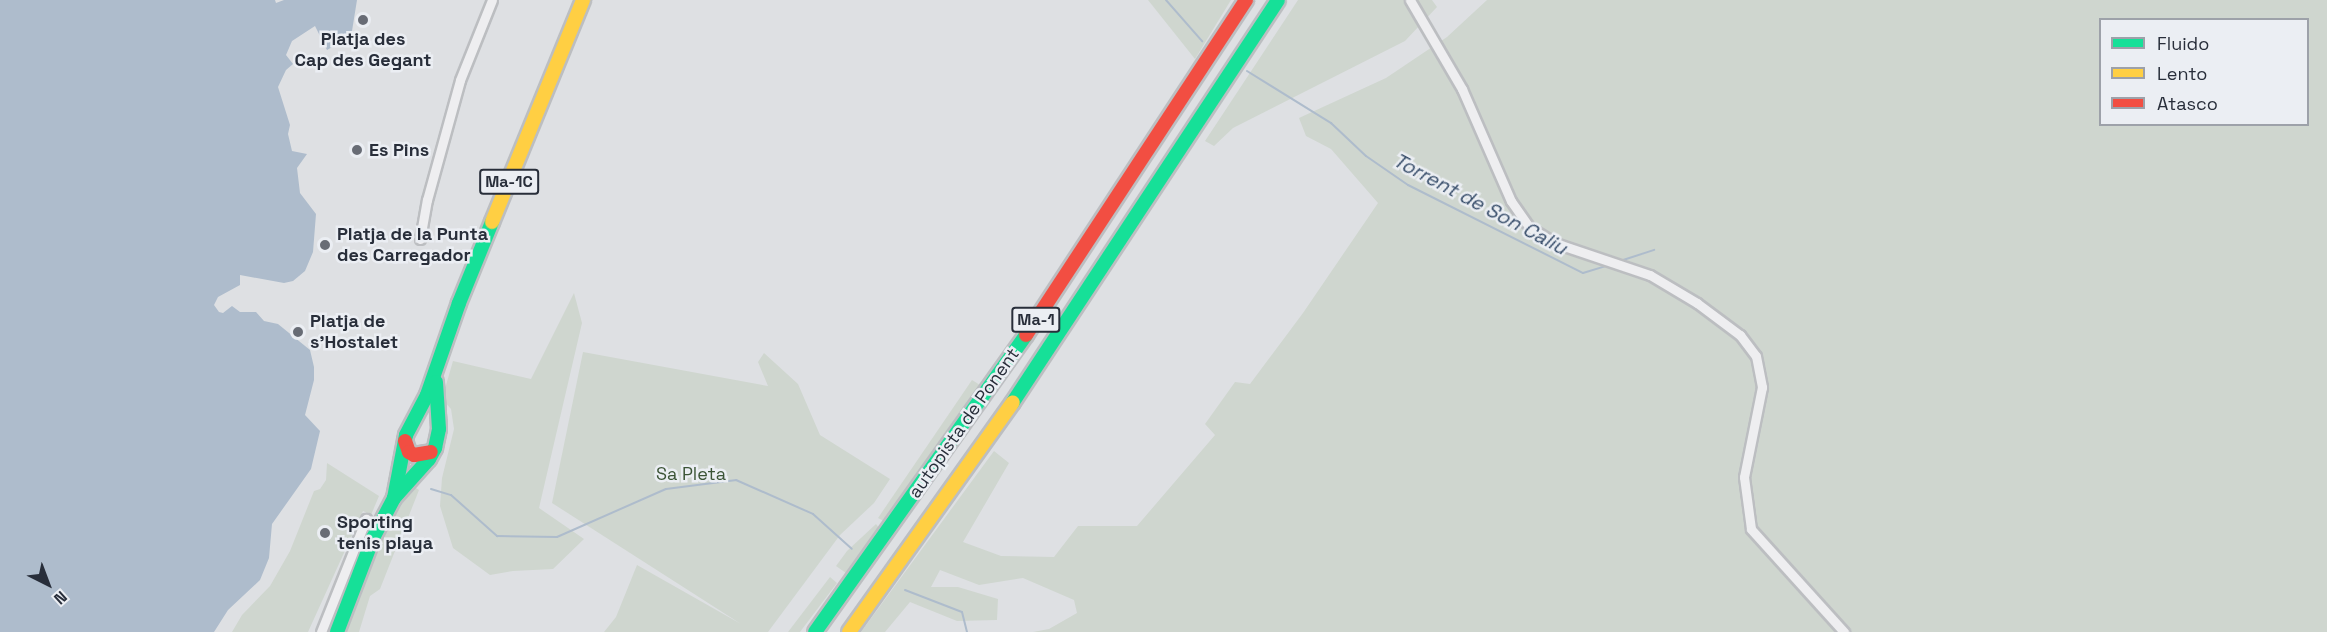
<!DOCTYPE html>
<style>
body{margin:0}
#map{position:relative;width:2327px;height:632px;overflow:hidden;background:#dee0e3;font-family:"Space Grotesk",sans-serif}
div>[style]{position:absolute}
.green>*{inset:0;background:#cfd6cf}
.water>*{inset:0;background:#aebccc}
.stream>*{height:2px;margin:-1px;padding:0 1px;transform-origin:1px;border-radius:1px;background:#aebccc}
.roads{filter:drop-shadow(2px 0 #bcbec1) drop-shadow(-2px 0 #bcbec1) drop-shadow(0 2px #bcbec1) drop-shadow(0 -2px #bcbec1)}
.street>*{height:9px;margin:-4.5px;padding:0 4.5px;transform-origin:4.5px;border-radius:4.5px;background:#eeeef0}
.fast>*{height:14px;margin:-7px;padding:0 7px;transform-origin:7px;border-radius:7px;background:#16e098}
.slow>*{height:14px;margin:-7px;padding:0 7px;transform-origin:7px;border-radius:7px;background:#ffcf43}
.jam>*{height:14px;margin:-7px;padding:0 7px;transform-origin:7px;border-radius:7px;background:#f24e42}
.dots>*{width:16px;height:16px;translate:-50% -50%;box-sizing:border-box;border:3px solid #ebeef3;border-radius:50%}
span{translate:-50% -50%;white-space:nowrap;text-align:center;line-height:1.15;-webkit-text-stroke:5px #ebeef3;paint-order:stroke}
.shield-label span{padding:2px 4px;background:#ebeef3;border:2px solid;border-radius:4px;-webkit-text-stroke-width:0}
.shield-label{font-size:16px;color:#282e3a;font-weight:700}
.poi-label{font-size:18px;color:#282e3a;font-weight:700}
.left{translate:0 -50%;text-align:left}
.street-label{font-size:18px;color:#282e3a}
.park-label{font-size:18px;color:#3b5436}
.water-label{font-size:20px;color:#364c69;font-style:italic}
.legend{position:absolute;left:2099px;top:18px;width:210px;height:108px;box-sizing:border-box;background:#ebeef3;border:2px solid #9da1a9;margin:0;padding:8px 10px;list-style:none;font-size:18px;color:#282e3a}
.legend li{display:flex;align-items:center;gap:12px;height:30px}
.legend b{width:30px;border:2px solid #9da1a9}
.north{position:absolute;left:18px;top:554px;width:60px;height:60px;-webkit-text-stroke:4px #ebeef3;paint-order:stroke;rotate:138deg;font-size:16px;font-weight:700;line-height:24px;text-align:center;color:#282e3a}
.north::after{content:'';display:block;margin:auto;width:21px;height:27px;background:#282e3a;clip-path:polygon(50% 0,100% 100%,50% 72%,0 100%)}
</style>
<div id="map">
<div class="green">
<i style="clip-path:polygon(1148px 0,1231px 0,1195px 59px)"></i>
<i style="clip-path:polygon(1298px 0,1432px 0,1437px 7px,1405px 41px,1233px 128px,1214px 146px,1205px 141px)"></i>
<i style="clip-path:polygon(evenodd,1487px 0,2327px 0,2327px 632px,1033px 632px,1049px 629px,1077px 613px,1074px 600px,1023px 578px,979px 585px,940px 570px,931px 587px,958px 587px,998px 599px,997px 620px,957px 621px,910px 602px,885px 632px,861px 632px,994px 451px,1009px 463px,963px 542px,1001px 556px,1054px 557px,1078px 526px,1137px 526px,1215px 435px,1205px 424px,1235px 382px,1250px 384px,1303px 313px,1378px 203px,1331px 149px,1306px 136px,1299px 118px,1386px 78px,1447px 37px,1487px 0,2100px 20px,2308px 20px,2308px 124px,2100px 124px,2100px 20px)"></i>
<i style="clip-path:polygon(574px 293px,582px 323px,539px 508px,584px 539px,553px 569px,513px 571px,490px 575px,453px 548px,440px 506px,442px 478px,454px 429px,451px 409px,442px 399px,453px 361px,531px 379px)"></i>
<i style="clip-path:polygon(583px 352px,768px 386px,758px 362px,764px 353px,798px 384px,820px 435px,890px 479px,874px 503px,840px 535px,768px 632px,604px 632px,616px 617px,637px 565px,741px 624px,552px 503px)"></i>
<i style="clip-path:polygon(972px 380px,980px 385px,884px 521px,878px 518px)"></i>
<i style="clip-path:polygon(327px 463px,379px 496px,371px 515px,363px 511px,308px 632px,232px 632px,242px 615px,270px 586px,290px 551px,314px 491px,320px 489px,326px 480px)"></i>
<i style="clip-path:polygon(413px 486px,419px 490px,380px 589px,370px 596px,359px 632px,344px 632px,378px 544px,402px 498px)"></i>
<i style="clip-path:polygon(876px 524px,879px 528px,846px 573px,836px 566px,847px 551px)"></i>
<i style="clip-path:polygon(830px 577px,837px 583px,800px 632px,788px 632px)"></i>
</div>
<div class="water">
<i style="clip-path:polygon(0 0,275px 0,276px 3px,284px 0,357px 0,352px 31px,343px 41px,327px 50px,315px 26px,292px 41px,286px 55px,293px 64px,286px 70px,278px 87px,290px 125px,288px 134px,292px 151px,307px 154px,297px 168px,300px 193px,316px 214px,313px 252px,305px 271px,293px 281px,284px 283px,240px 275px,240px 285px,218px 297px,214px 305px,219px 312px,223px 313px,232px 306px,240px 312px,256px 312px,264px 321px,278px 324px,310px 350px,314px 367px,314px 380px,305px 415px,320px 431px,311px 469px,272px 524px,269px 558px,260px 580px,228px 610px,214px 632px,0 632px)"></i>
</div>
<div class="stream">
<i style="left:1166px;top:0;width:55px;rotate:48.7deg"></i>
<i style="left:1247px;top:71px;width:99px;rotate:31.8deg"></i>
<i style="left:1331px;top:123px;width:48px;rotate:43.3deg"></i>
<i style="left:1366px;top:156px;width:51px;rotate:34.6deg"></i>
<i style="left:1408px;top:185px;width:196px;rotate:26.7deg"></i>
<i style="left:1583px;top:273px;width:27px;rotate:-17deg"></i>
<i style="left:1620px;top:261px;width:36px;rotate:-18deg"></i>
<i style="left:431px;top:489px;width:21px;rotate:17deg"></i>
<i style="left:451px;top:495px;width:62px;rotate:41.7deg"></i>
<i style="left:497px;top:536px;width:60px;rotate:1deg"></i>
<i style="left:557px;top:537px;width:119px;rotate:-23.8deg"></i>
<i style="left:666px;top:489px;width:71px;rotate:-7.3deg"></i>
<i style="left:736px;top:480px;width:84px;rotate:23.8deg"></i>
<i style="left:813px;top:514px;width:52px;rotate:41.9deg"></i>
<i style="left:905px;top:590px;width:61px;rotate:21.1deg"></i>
<i style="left:962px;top:612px;width:21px;rotate:76deg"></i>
</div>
<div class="roads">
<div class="street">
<i style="left:1410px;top:0;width:103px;rotate:59.7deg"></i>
<i style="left:1462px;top:89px;width:122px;rotate:66.4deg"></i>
<i style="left:1511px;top:201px;width:32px;rotate:55deg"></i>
<i style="left:1529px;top:227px;width:31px;rotate:32deg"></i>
<i style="left:1555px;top:243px;width:100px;rotate:18.6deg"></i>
<i style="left:1650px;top:275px;width:55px;rotate:30.8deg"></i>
<i style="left:1697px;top:303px;width:54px;rotate:36.7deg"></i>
<i style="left:1740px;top:335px;width:26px;rotate:53deg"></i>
<i style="left:1756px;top:356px;width:32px;rotate:79deg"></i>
<i style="left:1762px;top:387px;width:92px;rotate:101.3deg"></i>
<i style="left:1744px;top:477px;width:52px;rotate:82.3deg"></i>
<i style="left:1751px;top:529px;width:139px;rotate:47.9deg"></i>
<i style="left:420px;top:239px;width:40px;rotate:-80deg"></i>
<i style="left:427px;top:200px;width:124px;rotate:-74.6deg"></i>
<i style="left:460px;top:80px;width:86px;rotate:-68.2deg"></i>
<i style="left:321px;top:632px;width:122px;rotate:-68.3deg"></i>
</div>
<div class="fast">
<i style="left:1013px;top:402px;width:481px;rotate:-56.6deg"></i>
<i style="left:394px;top:498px;width:64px;rotate:-79.2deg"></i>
<i style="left:406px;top:435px;width:45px;rotate:-62.3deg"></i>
<i style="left:427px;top:395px;width:97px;rotate:-70.8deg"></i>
<i style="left:459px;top:303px;width:87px;rotate:-67.8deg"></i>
<i style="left:337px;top:632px;width:101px;rotate:-69deg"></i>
<i style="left:373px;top:538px;width:45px;rotate:-62.3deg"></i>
<i style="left:394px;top:498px;width:52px;rotate:-48.1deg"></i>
<i style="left:429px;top:459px;width:13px;rotate:-61deg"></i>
<i style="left:435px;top:448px;width:19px;rotate:-78deg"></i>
<i style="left:439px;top:429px;width:47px;rotate:-93.7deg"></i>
<i style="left:815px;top:632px;width:364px;rotate:-54.6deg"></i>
</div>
<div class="slow">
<i style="left:492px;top:222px;width:240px;rotate:-67.7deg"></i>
<i style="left:849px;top:632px;width:282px;rotate:-54.5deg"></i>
</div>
<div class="jam">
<i style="left:1026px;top:335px;width:401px;rotate:-56.7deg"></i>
<i style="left:405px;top:441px;width:12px;rotate:70deg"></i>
<i style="left:409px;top:452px;width:6px;rotate:31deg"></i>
<i style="left:414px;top:455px;width:17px;rotate:-10deg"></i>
</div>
</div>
<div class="dots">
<i style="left:363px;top:20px;background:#686c75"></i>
<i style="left:357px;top:150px;background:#686c75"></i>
<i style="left:325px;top:245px;background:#686c75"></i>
<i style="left:298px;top:332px;background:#686c75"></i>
<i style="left:325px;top:533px;background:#686c75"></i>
</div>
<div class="shield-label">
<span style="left:509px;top:182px">Ma-1C</span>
<span style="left:1036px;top:320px">Ma-1</span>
</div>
<div class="poi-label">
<span style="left:363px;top:50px">Platja des<br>Cap des Gegant</span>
<span class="left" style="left:369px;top:150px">Es Pins</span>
<span class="left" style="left:337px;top:245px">Platja de la Punta<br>des Carregador</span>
<span class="left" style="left:310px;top:332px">Platja de<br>s'Hostalet</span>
<span class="left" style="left:337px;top:533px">Sporting<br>tenis playa</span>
</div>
<div class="street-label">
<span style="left:964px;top:423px;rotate:-55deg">autopista de Ponent</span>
</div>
<div class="park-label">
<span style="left:691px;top:474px">Sa Pleta</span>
</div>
<div class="water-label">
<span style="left:1480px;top:204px;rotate:28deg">Torrent de Son Caliu</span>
</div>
<ul class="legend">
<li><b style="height:8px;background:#16e098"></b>Fluido</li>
<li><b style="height:8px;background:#ffcf43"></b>Lento</li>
<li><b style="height:8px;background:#f24e42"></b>Atasco</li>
</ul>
<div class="north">N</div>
</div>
